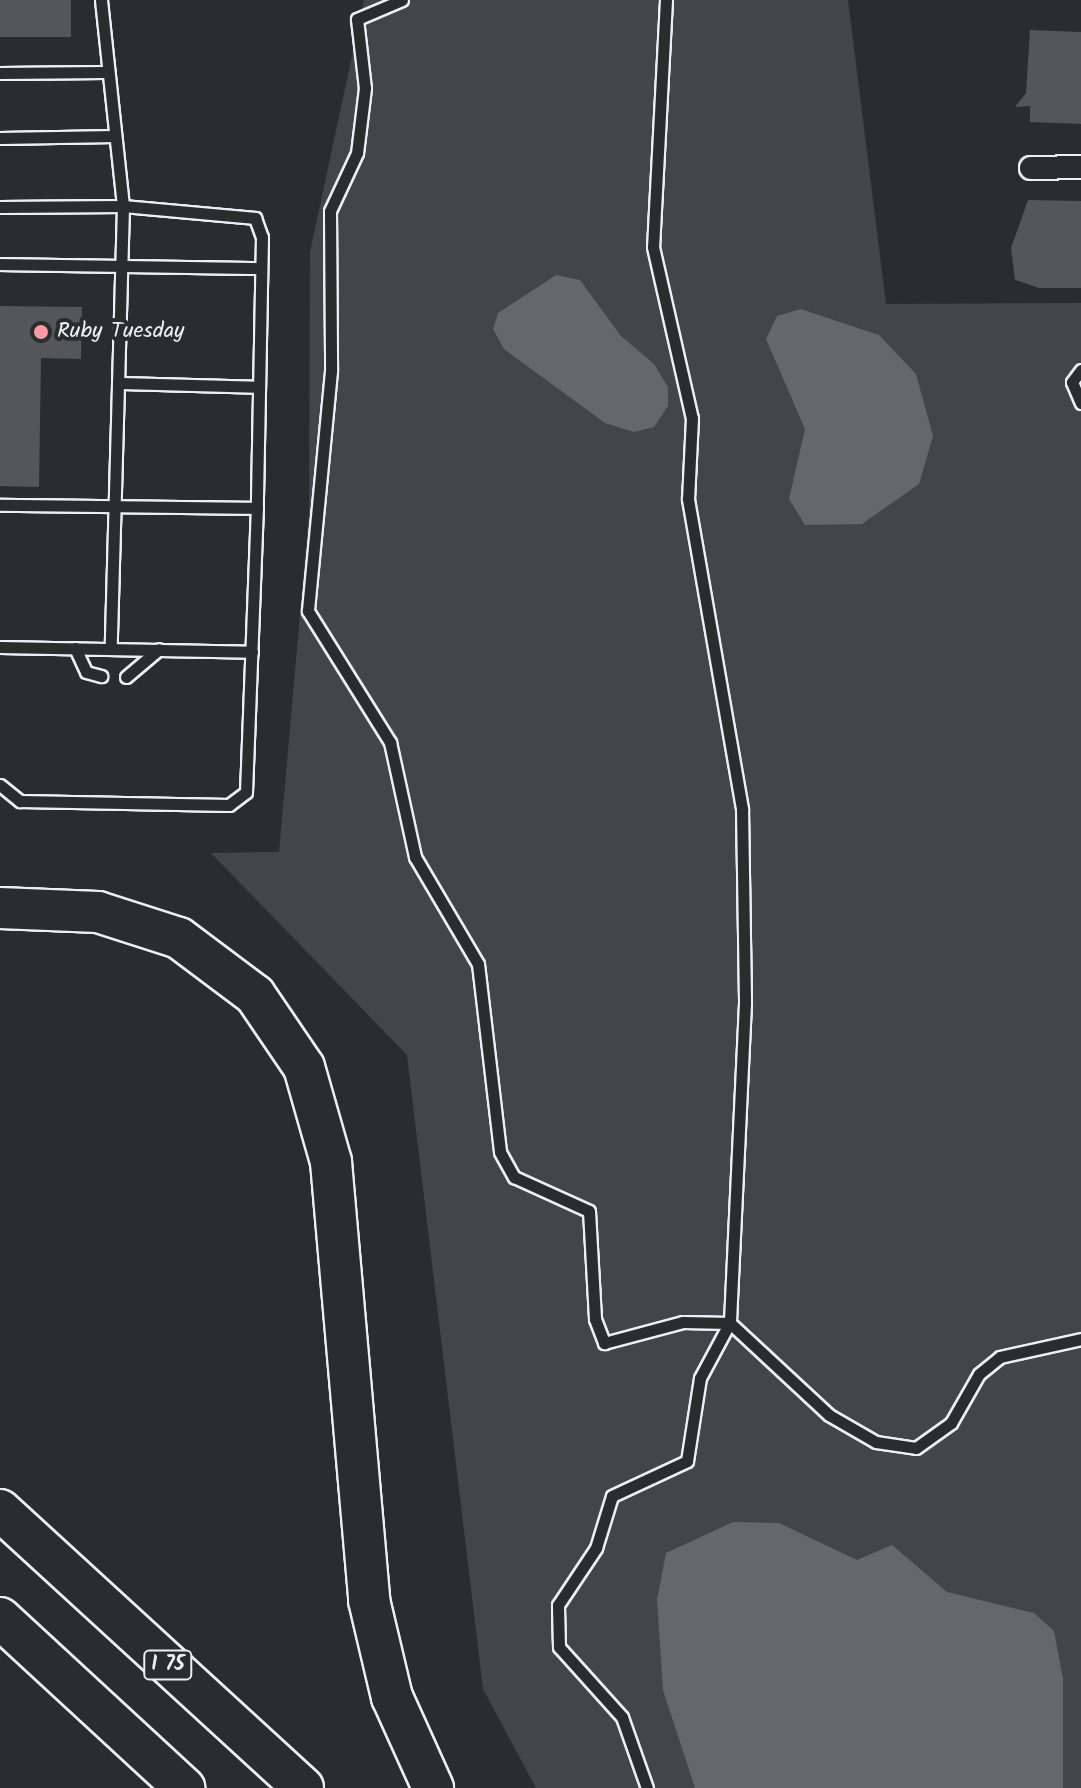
<!DOCTYPE html>
<style>
body{margin:0}
#map{position:relative;width:1081px;height:1788px;overflow:hidden;background:#2a2d2e;font-family:Kalam,sans-serif}
div>[style]{position:absolute}
.green>*{inset:0;background:#424648}
.water>*{inset:0;background:#63686b}
.building>*{inset:0;background:#535759}
.roads{filter:drop-shadow(2px 0 #e8f1f8) drop-shadow(-2px 0 #e8f1f8) drop-shadow(0 2px #e8f1f8) drop-shadow(0 -2px #e8f1f8)}
.lane>*{height:11px;margin:-5.5px;padding:0 5.5px;transform-origin:5.5px;border-radius:5.5px;background:#2a2d2e}
.street>*{height:22px;margin:-11px;padding:0 11px;transform-origin:11px;border-radius:11px;background:#2a2d2e}
.highway>*{height:40px;margin:-20px;padding:0 20px;transform-origin:20px;border-radius:20px;background:#2a2d2e}
.dots>*{width:22px;height:22px;translate:-50% -50%;box-sizing:border-box;border:4px solid #2a2d2e;border-radius:50%}
span{translate:-50% -50%;white-space:nowrap;text-align:center;line-height:1.15;-webkit-text-stroke:8px #2a2d2e;paint-order:stroke}
.shield-label span{padding:2px 6px;background:#2a2d2e;border:2px solid;border-radius:6px;-webkit-text-stroke-width:0}
.shield-label{font-size:20px;color:#e8f1f8;font-weight:700}
.poi-label{font-size:22px;color:#e8f1f8}
.left{translate:0 -50%;text-align:left}
</style>
<div id="map">
<div class="green">
<i style="clip-path:polygon(364px 0,848px 0,886px 304px,1081px 303px,1081px 1788px,536px 1788px,483px 1689px,407px 1055px,211px 853px,279px 852px,309px 513px,310px 252px)"></i>
</div>
<div class="water">
<i style="clip-path:polygon(556px 275px,580px 280px,621px 336px,654px 364px,668px 387px,668px 406px,654px 427px,634px 432px,605px 423px,504px 349px,493px 329px,498px 313px)"></i>
<i style="clip-path:polygon(801px 309px,879px 335px,916px 374px,933px 436px,919px 484px,862px 524px,805px 525px,789px 499px,805px 429px,766px 339px,777px 316px)"></i>
<i style="clip-path:polygon(733px 1522px,779px 1523px,857px 1560px,892px 1545px,947px 1592px,1034px 1613px,1054px 1631px,1063px 1679px,1063px 1788px,695px 1788px,663px 1690px,657px 1600px,666px 1553px)"></i>
</div>
<div class="building">
<i style="clip-path:polygon(0 0,71px 0,71px 37px,0 37px)"></i>
<i style="clip-path:polygon(1030px 30px,1081px 32px,1081px 124px,1030px 122px,1030px 106px,1015px 107px,1026px 93px)"></i>
<i style="clip-path:polygon(1028px 200px,1081px 201px,1081px 288px,1039px 288px,1015px 280px,1011px 248px)"></i>
<i style="clip-path:polygon(0 306px,82px 307px,81px 359px,41px 358px,39px 487px,0 486px)"></i>
</div>
<div class="roads">
<div class="lane">
<i style="left:101px;top:0;width:207px;rotate:83.9deg"></i>
<i style="left:123px;top:206px;width:442px;rotate:91.6deg"></i>
<i style="left:402px;top:0;width:49px;rotate:157.1deg"></i>
<i style="left:357px;top:19px;width:69px;rotate:83.4deg"></i>
<i style="left:365px;top:88px;width:65px;rotate:97deg"></i>
<i style="left:357px;top:153px;width:64px;rotate:115deg"></i>
<i style="left:330px;top:211px;width:160px;rotate:89.6deg"></i>
<i style="left:331px;top:371px;width:241px;rotate:95.5deg"></i>
<i style="left:308px;top:611px;width:155px;rotate:58deg"></i>
<i style="left:390px;top:742px;width:118px;rotate:77.7deg"></i>
<i style="left:415px;top:857px;width:124px;rotate:59.5deg"></i>
<i style="left:478px;top:964px;width:189px;rotate:83.3deg"></i>
<i style="left:500px;top:1152px;width:29px;rotate:61deg"></i>
<i style="left:514px;top:1177px;width:82px;rotate:24.4deg"></i>
<i style="left:589px;top:1211px;width:108px;rotate:86.8deg"></i>
<i style="left:595px;top:1319px;width:26px;rotate:69deg"></i>
<i style="left:604px;top:1343px;width:82px;rotate:-14.9deg"></i>
<i style="left:683px;top:1322px;width:47px;rotate:1.2deg"></i>
<i style="left:730px;top:1323px;width:135px;rotate:42.9deg"></i>
<i style="left:829px;top:1415px;width:54px;rotate:29.9deg"></i>
<i style="left:876px;top:1442px;width:40px;rotate:8.5deg"></i>
<i style="left:916px;top:1448px;width:43px;rotate:-35.5deg"></i>
<i style="left:951px;top:1423px;width:56px;rotate:-60.3deg"></i>
<i style="left:979px;top:1374px;width:27px;rotate:-39deg"></i>
<i style="left:1000px;top:1357px;width:83px;rotate:-12.5deg"></i>
<i style="left:666px;top:0;width:247px;rotate:93deg"></i>
<i style="left:653px;top:247px;width:175px;rotate:77.2deg"></i>
<i style="left:692px;top:418px;width:81px;rotate:92.8deg"></i>
<i style="left:688px;top:499px;width:315px;rotate:80.1deg"></i>
<i style="left:742px;top:809px;width:194px;rotate:89.1deg"></i>
<i style="left:745px;top:1003px;width:320px;rotate:92.7deg"></i>
<i style="left:0;top:73px;width:104px;rotate:-0.6deg"></i>
<i style="left:0;top:138px;width:115px;rotate:-1deg"></i>
<i style="left:0;top:207px;width:123px;rotate:-0.5deg"></i>
<i style="left:123px;top:206px;width:133px;rotate:5.2deg"></i>
<i style="left:255px;top:218px;width:20px;rotate:70deg"></i>
<i style="left:262px;top:237px;width:271px;rotate:91.1deg"></i>
<i style="left:257px;top:508px;width:257px;rotate:-179.3deg"></i>
<i style="left:0;top:264px;width:261px;rotate:0.9deg"></i>
<i style="left:1081px;top:370px;width:15px;rotate:127deg"></i>
<i style="left:1072px;top:382px;width:23px;rotate:67deg"></i>
<i style="left:118px;top:383px;width:141px;rotate:1.6deg"></i>
<i style="left:0;top:647px;width:252px;rotate:1.1deg"></i>
<i style="left:75px;top:648px;width:26px;rotate:65deg"></i>
<i style="left:86px;top:672px;width:16px;rotate:15deg"></i>
<i style="left:126px;top:677px;width:43px;rotate:-40.3deg"></i>
<i style="left:0;top:785px;width:26px;rotate:39deg"></i>
<i style="left:20px;top:801px;width:209px;rotate:1.1deg"></i>
<i style="left:229px;top:805px;width:21px;rotate:-37deg"></i>
<i style="left:246px;top:792px;width:284px;rotate:-87.8deg"></i>
<i style="left:647px;top:1788px;width:75px;rotate:-109.4deg"></i>
<i style="left:622px;top:1717px;width:94px;rotate:-132deg"></i>
<i style="left:559px;top:1647px;width:42px;rotate:-91.4deg"></i>
<i style="left:558px;top:1605px;width:69px;rotate:-56.3deg"></i>
<i style="left:596px;top:1548px;width:54px;rotate:-72.9deg"></i>
<i style="left:612px;top:1496px;width:83px;rotate:-25deg"></i>
<i style="left:687px;top:1461px;width:84px;rotate:-81.1deg"></i>
<i style="left:700px;top:1378px;width:61px;rotate:-61.8deg"></i>
</div>
<div class="street">
<i style="left:1031px;top:168px;width:50px;rotate:-1.1deg"></i>
</div>
<div class="highway">
<i style="left:0;top:908px;width:98px;rotate:2.3deg"></i>
<i style="left:98px;top:912px;width:85px;rotate:17.8deg"></i>
<i style="left:179px;top:938px;width:95px;rotate:36.9deg"></i>
<i style="left:255px;top:995px;width:87px;rotate:55.8deg"></i>
<i style="left:304px;top:1067px;width:99px;rotate:74.1deg"></i>
<i style="left:331px;top:1162px;width:440px;rotate:85deg"></i>
<i style="left:369px;top:1600px;width:100px;rotate:76.7deg"></i>
<i style="left:392px;top:1697px;width:100px;rotate:65.7deg"></i>
<i style="left:0;top:1510px;width:411px;rotate:42.5deg"></i>
<i style="left:0;top:1618px;width:251px;rotate:42.7deg"></i>
</div>
</div>
<div class="dots">
<i style="left:41px;top:332px;background:#ff9aa2"></i>
</div>
<div class="shield-label">
<span style="left:168px;top:1665px">I 75</span>
</div>
<div class="poi-label">
<span class="left" style="left:57px;top:332px">Ruby Tuesday</span>
</div>
</div>
